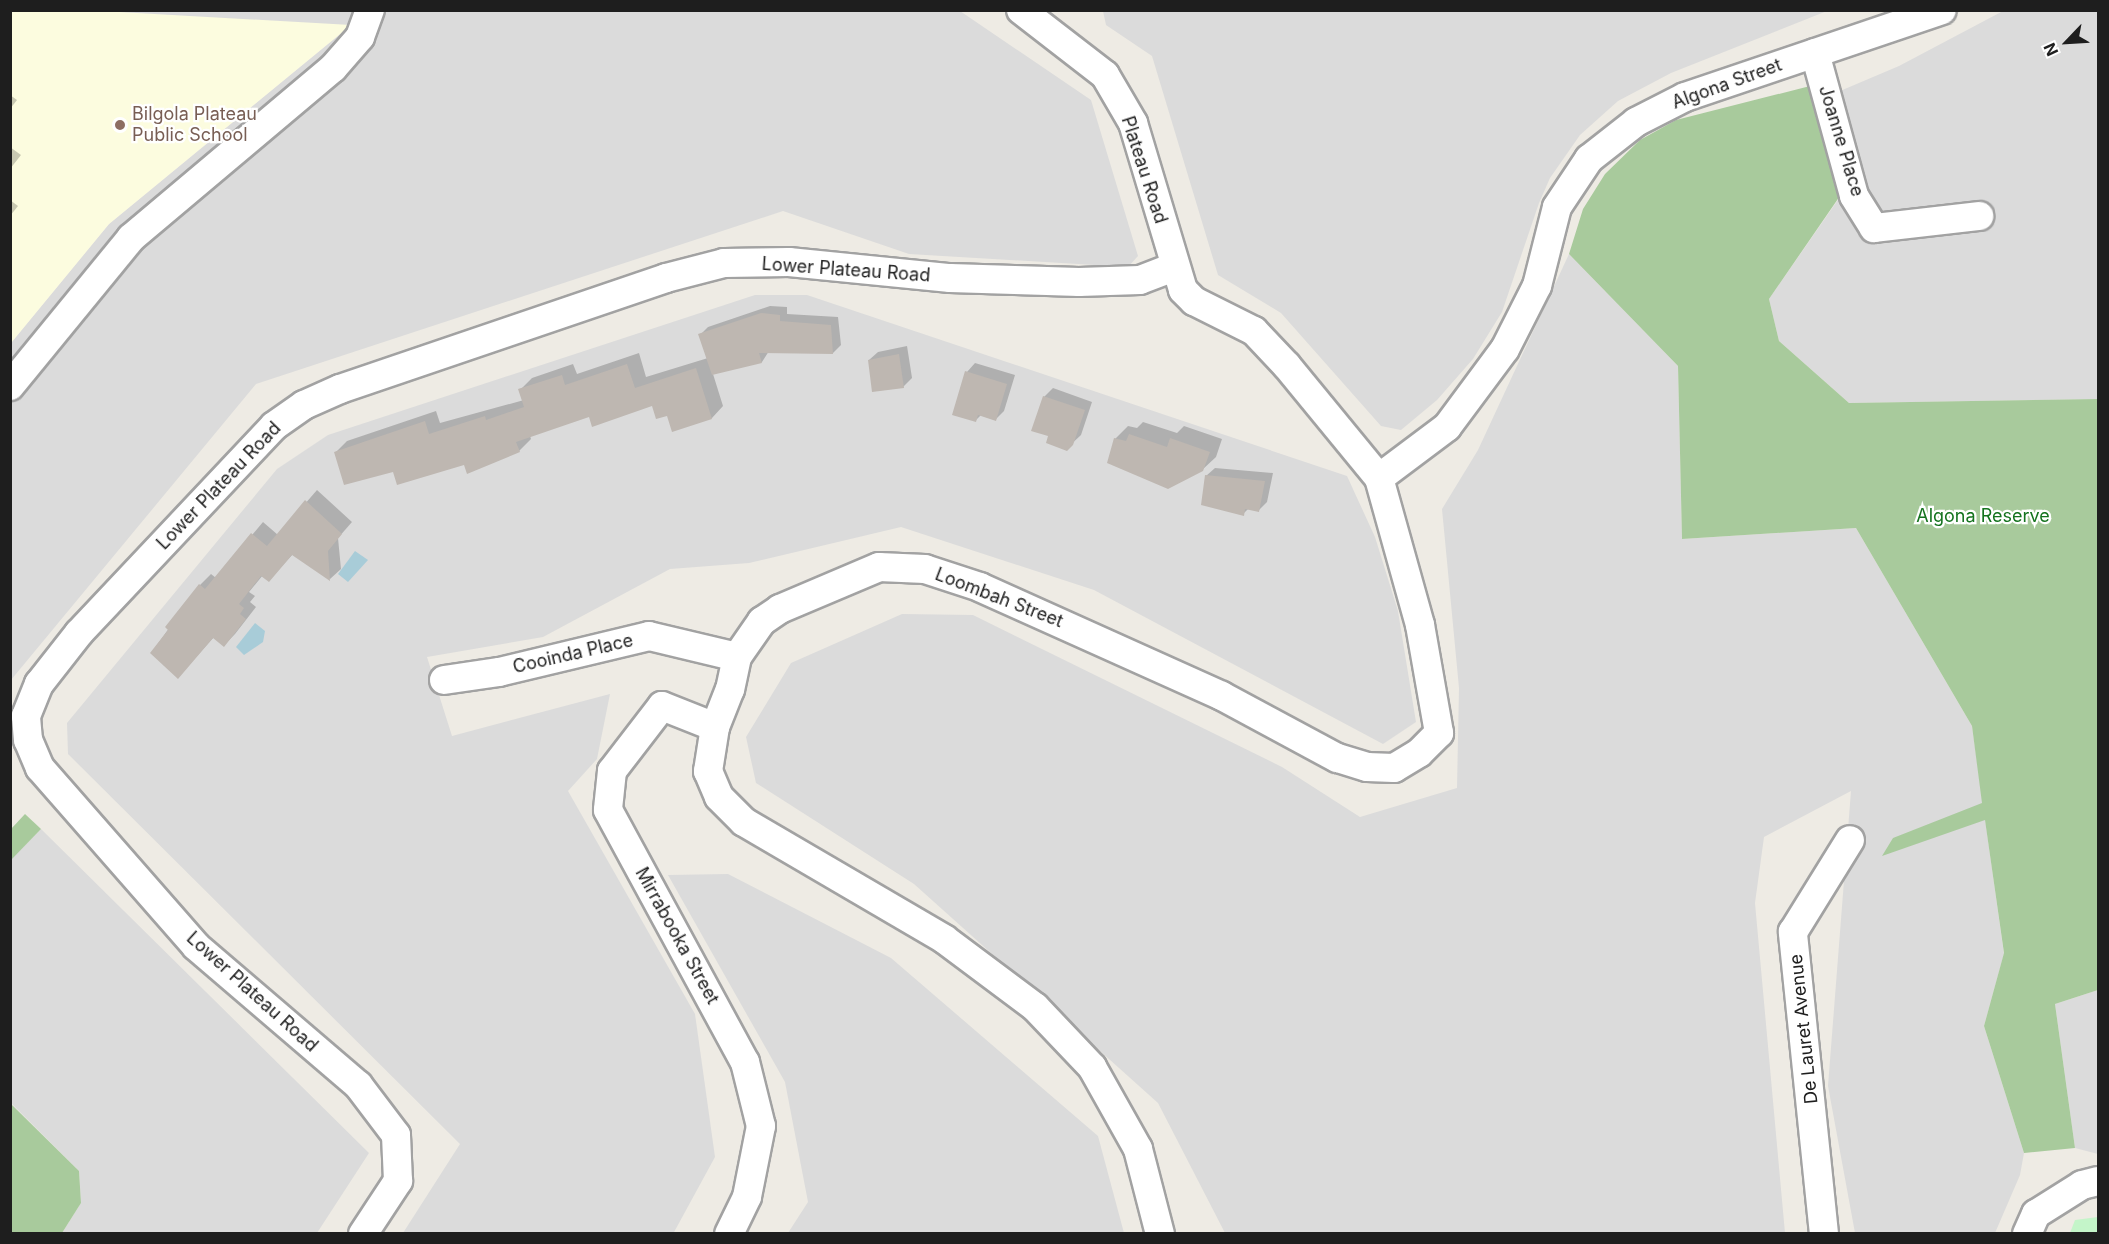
<!DOCTYPE html>
<style>
body{margin:0}
#map{position:relative;width:2109px;height:1244px;overflow:hidden;background:#eeebe4;font-family:Inter,sans-serif}
div>[style]{position:absolute}
.residential>*{inset:0;background:#dbdbdb}
.education>*{inset:0;background:#fcfcdf}
.forest>*{inset:0;background:#a8ca9c}
.park>*{inset:0;background:#c4f5c9}
.water>*{inset:0;background:#a8ccd8}
.shadow>*{inset:0;background:#0003}
.building>*{inset:0;background:#beb7b1}
.roads{filter:drop-shadow(2px 0 #a2a2a2) drop-shadow(-2px 0 #a2a2a2) drop-shadow(0 2px #a2a2a2) drop-shadow(0 -2px #a2a2a2)}
.minor>*{height:28px;margin:-14px;padding:0 14px;transform-origin:14px;border-radius:14px;background:#fff}
.dots>*{width:16px;height:16px;translate:-50% -50%;box-sizing:border-box;border:3px solid #fff;border-radius:50%}
span{translate:-50% -50%;white-space:nowrap;text-align:center;line-height:1.15;-webkit-text-stroke:4.5px #fff;paint-order:stroke}
.street-label{font-size:18px;color:#1e1e1e}
.education-label{font-size:18px;color:#785e54}
.left{translate:0 -50%;text-align:left}
.park-label{font-size:18px;color:#14731e}
.frame{position:absolute;inset:0;border:12px solid #1e1e1e;pointer-events:none}
.north{position:absolute;left:2037px;top:12px;width:60px;height:60px;-webkit-text-stroke:4px #fff;paint-order:stroke;rotate:245deg;font-size:16px;font-weight:700;line-height:24px;text-align:center;color:#1e1e1e}
.north::after{content:'';display:block;margin:auto;width:21px;height:27px;background:#1e1e1e;clip-path:polygon(50% 0,100% 100%,50% 72%,0 100%)}
</style>
<div id="map">
<div class="residential">
<i style="clip-path:polygon(84px 11px,960px 11px,1091px 100px,1138px 256px,1128px 267px,909px 254px,783px 211px,256px 384px,11px 680px,11px 343px,109px 224px,350px 26px)"></i>
<i style="clip-path:polygon(1103px 11px,1103px 10px,1827px 11px,1671px 73px,1618px 101px,1580px 135px,1550px 178px,1539px 203px,1502px 312px,1473px 359px,1437px 400px,1401px 430px,1381px 426px,1281px 313px,1218px 275px,1152px 56px,1106px 25px)"></i>
<i style="clip-path:polygon(2003px 11px,2098px 11px,2098px 399px,1849px 403px,1779px 341px,1769px 299px,1842px 194px,1833px 94px,1899px 66px)"></i>
<i style="clip-path:polygon(1569px 254px,1678px 366px,1682px 539px,1856px 528px,1972px 726px,2004px 954px,1984px 1026px,2024px 1153px,2020px 1175px,1995px 1233px,1855px 1233px,1828px 1086px,1851px 791px,1764px 837px,1755px 903px,1785px 1233px,1225px 1233px,1158px 1103px,914px 884px,756px 783px,746px 737px,791px 663px,902px 614px,973px 615px,1282px 767px,1360px 817px,1457px 788px,1459px 688px,1442px 509px,1478px 450px)"></i>
<i style="clip-path:polygon(755px 295px,807px 295px,1347px 476px,1375px 537px,1398px 611px,1416px 722px,1383px 744px,1094px 590px,901px 527px,749px 563px,670px 569px,543px 637px,427px 657px,452px 736px,610px 694px,597px 759px,568px 791px,695px 1014px,715px 1157px,673px 1234px,403px 1233px,460px 1144px,68px 754px,67px 723px,277px 469px,328px 435px)"></i>
<i style="clip-path:polygon(41px 829px,369px 1153px,317px 1233px,62px 1233px,81px 1203px,79px 1171px,11px 1103px,10px 860px)"></i>
<i style="clip-path:polygon(728px 874px,891px 958px,1098px 1136px,1124px 1233px,788px 1233px,808px 1202px,785px 1082px,668px 875px)"></i>
<i style="clip-path:polygon(2098px 990px,2098px 1154px,2075px 1148px,2055px 1004px)"></i>
</div>
<div class="education">
<i style="clip-path:polygon(84px 10px,351px 25px,109px 224px,11px 343px,11px 11px)"></i>
</div>
<div class="forest">
<i style="clip-path:polygon(1814px 85px,1842px 193px,1769px 299px,1779px 341px,1849px 403px,2098px 399px,2098px 990px,2055px 1004px,2075px 1148px,2024px 1153px,1984px 1026px,2004px 953px,1985px 820px,1882px 856px,1893px 838px,1982px 803px,1972px 726px,1856px 528px,1682px 539px,1678px 366px,1569px 254px,1583px 209px,1605px 174px,1640px 140px,1676px 120px)"></i>
<i style="clip-path:polygon(25px 814px,41px 829px,11px 860px,11px 829px)"></i>
<i style="clip-path:polygon(10px 1103px,79px 1171px,81px 1203px,62px 1233px,11px 1233px)"></i>
</div>
<div class="park">
<i style="clip-path:polygon(2098px 1217px,2098px 1233px,2070px 1233px,2075px 1220px)"></i>
</div>
<div class="water">
<i style="clip-path:polygon(355px 551px,368px 560px,348px 582px,338px 574px)"></i>
<i style="clip-path:polygon(255px 623px,265px 631px,263px 642px,244px 655px,236px 647px)"></i>
</div>
<div class="shadow">
<i style="clip-path:polygon(10px 95px,17px 100px,10px 109px)"></i>
<i style="clip-path:polygon(10px 147px,21px 155px,10px 169px)"></i>
<i style="clip-path:polygon(10px 200px,18px 206px,10px 216px)"></i>
<i style="clip-path:polygon(770px 306px,787px 307px,787px 314px,838px 317px,841px 345px,833px 353px,769px 351px,762px 362px,713px 374px,723px 406px,712px 418px,668px 414px,653px 404px,590px 415px,530px 436px,531px 439px,519px 451px,465px 463px,394px 470px,335px 453px,347px 441px,436px 411px,440px 423px,524px 400px,520px 390px,532px 378px,573px 364px,577px 374px,639px 353px,646px 377px,708px 358px,700px 335px,708px 327px)"></i>
<i style="clip-path:polygon(907px 346px,912px 378px,903px 387px,869px 360px,878px 352px)"></i>
<i style="clip-path:polygon(975px 363px,1015px 375px,1004px 411px,996px 419px,981px 415px,975px 421px,967px 372px)"></i>
<i style="clip-path:polygon(1053px 388px,1092px 402px,1081px 435px,1066px 449px,1050px 436px,1044px 397px)"></i>
<i style="clip-path:polygon(1143px 422px,1177px 433px,1184px 426px,1222px 439px,1216px 457px,1202px 470px,1115px 439px,1128px 426px,1137px 428px)"></i>
<i style="clip-path:polygon(1215px 468px,1273px 473px,1267px 502px,1259px 510px,1249px 508px,1243px 514px,1206px 476px)"></i>
<i style="clip-path:polygon(317px 490px,352px 522px,338px 538px,341px 569px,330px 579px,293px 554px,269px 580px,263px 575px,249px 592px,255px 596px,250px 602px,256px 607px,235px 634px,224px 645px,214px 637px,178px 677px,152px 652px,200px 585px,211px 574px,216px 578px,263px 522px,278px 535px)"></i>
</div>
<div class="building">
<i style="clip-path:polygon(761px 313px,780px 315px,780px 321px,831px 325px,833px 354px,759px 353px,762px 363px,712px 375px,698px 334px)"></i>
<i style="clip-path:polygon(899px 354px,904px 388px,872px 392px,868px 360px)"></i>
<i style="clip-path:polygon(627px 364px,635px 388px,696px 368px,712px 419px,672px 432px,667px 416px,656px 419px,652px 406px,592px 427px,589px 417px,516px 442px,520px 452px,467px 474px,464px 465px,397px 485px,393px 472px,344px 485px,334px 452px,425px 421px,429px 434px,485px 416px,486px 420px,524px 407px,518px 389px,562px 375px,565px 385px)"></i>
<i style="clip-path:polygon(965px 371px,1007px 384px,996px 421px,978px 415px,976px 422px,952px 415px)"></i>
<i style="clip-path:polygon(1043px 396px,1085px 410px,1073px 445px,1067px 451px,1046px 443px,1048px 436px,1031px 431px)"></i>
<i style="clip-path:polygon(1129px 434px,1167px 447px,1170px 438px,1210px 452px,1203px 471px,1168px 489px,1107px 463px,1114px 438px,1126px 441px)"></i>
<i style="clip-path:polygon(1205px 475px,1265px 481px,1259px 512px,1245px 509px,1244px 516px,1201px 505px)"></i>
<i style="clip-path:polygon(305px 500px,342px 534px,328px 551px,330px 581px,292px 555px,269px 582px,261px 576px,239px 604px,244px 608px,240px 614px,246px 619px,224px 647px,213px 638px,178px 679px,150px 653px,168px 630px,165px 627px,199px 584px,205px 589px,251px 533px,267px 546px)"></i>
</div>
<div class="roads">
<div class="minor">
<i style="left:1021px;top:10px;width:106px;rotate:37.7deg"></i>
<i style="left:1105px;top:75px;width:56px;rotate:59.7deg"></i>
<i style="left:1133px;top:123px;width:174px;rotate:73.3deg"></i>
<i style="left:1183px;top:290px;width:16px;rotate:45deg"></i>
<i style="left:1194px;top:301px;width:67px;rotate:26.6deg"></i>
<i style="left:1254px;top:331px;width:48px;rotate:46.7deg"></i>
<i style="left:1287px;top:366px;width:145px;rotate:50.6deg"></i>
<i style="left:1379px;top:478px;width:153px;rotate:74.4deg"></i>
<i style="left:1420px;top:625px;width:110px;rotate:80deg"></i>
<i style="left:1439px;top:733px;width:28px;rotate:135deg"></i>
<i style="left:1419px;top:753px;width:29px;rotate:149deg"></i>
<i style="left:1394px;top:768px;width:27px;rotate:-178deg"></i>
<i style="left:1367px;top:767px;width:31px;rotate:-163deg"></i>
<i style="left:1337px;top:758px;width:131px;rotate:-151.7deg"></i>
<i style="left:1222px;top:696px;width:265px;rotate:-155.8deg"></i>
<i style="left:980px;top:587px;width:58px;rotate:-161.9deg"></i>
<i style="left:925px;top:569px;width:46px;rotate:-177.5deg"></i>
<i style="left:879px;top:567px;width:108px;rotate:157deg"></i>
<i style="left:780px;top:609px;width:22px;rotate:146deg"></i>
<i style="left:762px;top:621px;width:44px;rotate:124.8deg"></i>
<i style="left:737px;top:657px;width:33px;rotate:102deg"></i>
<i style="left:730px;top:689px;width:41px;rotate:111.5deg"></i>
<i style="left:715px;top:727px;width:45px;rotate:99deg"></i>
<i style="left:708px;top:771px;width:28px;rotate:67deg"></i>
<i style="left:719px;top:797px;width:35px;rotate:45deg"></i>
<i style="left:744px;top:822px;width:232px;rotate:30.3deg"></i>
<i style="left:944px;top:939px;width:114px;rotate:36.8deg"></i>
<i style="left:1035px;top:1007px;width:83px;rotate:46.5deg"></i>
<i style="left:1092px;top:1067px;width:94px;rotate:60.7deg"></i>
<i style="left:1138px;top:1149px;width:88px;rotate:75.5deg"></i>
<i style="left:1815px;top:53px;width:148px;rotate:74.7deg"></i>
<i style="left:1854px;top:196px;width:38px;rotate:58deg"></i>
<i style="left:1874px;top:228px;width:106px;rotate:-6.5deg"></i>
<i style="left:10px;top:386px;width:191px;rotate:-50.7deg"></i>
<i style="left:131px;top:238px;width:264px;rotate:-40.1deg"></i>
<i style="left:333px;top:68px;width:41px;rotate:-48.9deg"></i>
<i style="left:360px;top:37px;width:29px;rotate:-70deg"></i>
<i style="left:1379px;top:478px;width:85px;rotate:-36.9deg"></i>
<i style="left:1447px;top:427px;width:97px;rotate:-53.4deg"></i>
<i style="left:1505px;top:349px;width:71px;rotate:-63.1deg"></i>
<i style="left:1537px;top:286px;width:81px;rotate:-75.8deg"></i>
<i style="left:1557px;top:207px;width:58px;rotate:-56.3deg"></i>
<i style="left:1589px;top:159px;width:60px;rotate:-38.2deg"></i>
<i style="left:1636px;top:122px;width:55px;rotate:-27deg"></i>
<i style="left:1685px;top:97px;width:271px;rotate:-18.7deg"></i>
<i style="left:444px;top:680px;width:56px;rotate:-8.3deg"></i>
<i style="left:499px;top:672px;width:154px;rotate:-13.5deg"></i>
<i style="left:649px;top:636px;width:90px;rotate:13.4deg"></i>
<i style="left:715px;top:727px;width:57px;rotate:-158.4deg"></i>
<i style="left:662px;top:706px;width:82px;rotate:127.6deg"></i>
<i style="left:612px;top:771px;width:39px;rotate:96deg"></i>
<i style="left:608px;top:810px;width:287px;rotate:61.5deg"></i>
<i style="left:745px;top:1062px;width:66px;rotate:76deg"></i>
<i style="left:761px;top:1126px;width:72px;rotate:101.2deg"></i>
<i style="left:747px;top:1197px;width:41px;rotate:115.9deg"></i>
<i style="left:363px;top:1234px;width:64px;rotate:-56.6deg"></i>
<i style="left:398px;top:1181px;width:46px;rotate:-92.5deg"></i>
<i style="left:396px;top:1135px;width:63px;rotate:-127.2deg"></i>
<i style="left:358px;top:1085px;width:213px;rotate:-139.4deg"></i>
<i style="left:196px;top:946px;width:237px;rotate:-131.2deg"></i>
<i style="left:40px;top:768px;width:30px;rotate:-113deg"></i>
<i style="left:28px;top:740px;width:24px;rotate:-95deg"></i>
<i style="left:26px;top:716px;width:35px;rotate:-68deg"></i>
<i style="left:39px;top:684px;width:65px;rotate:-51.9deg"></i>
<i style="left:79px;top:633px;width:284px;rotate:-46.7deg"></i>
<i style="left:274px;top:426px;width:37px;rotate:-35deg"></i>
<i style="left:304px;top:405px;width:39px;rotate:-24deg"></i>
<i style="left:340px;top:389px;width:344px;rotate:-18.8deg"></i>
<i style="left:666px;top:278px;width:60px;rotate:-14.5deg"></i>
<i style="left:724px;top:263px;width:65px;rotate:-0.9deg"></i>
<i style="left:789px;top:262px;width:162px;rotate:5.7deg"></i>
<i style="left:950px;top:278px;width:129px;rotate:1.8deg"></i>
<i style="left:1079px;top:282px;width:61px;rotate:-1.9deg"></i>
<i style="left:1140px;top:280px;width:36px;rotate:-21deg"></i>
<i style="left:1824px;top:1234px;width:304px;rotate:-95.9deg"></i>
<i style="left:1793px;top:932px;width:108px;rotate:-58.2deg"></i>
<i style="left:2027px;top:1234px;width:22px;rotate:-66deg"></i>
<i style="left:2036px;top:1214px;width:54px;rotate:-32.2deg"></i>
<i style="left:2082px;top:1185px;width:16px;rotate:-14deg"></i>
</div>
</div>
<div class="dots">
<i style="left:120px;top:125px;background:#8d6e63"></i>
</div>
<div class="street-label">
<span style="left:1727px;top:84px;rotate:-20deg">Algona Street</span>
<span style="left:1841px;top:141px;rotate:73deg">Joanne Place</span>
<span style="left:1144px;top:170px;rotate:72deg">Plateau Road</span>
<span style="left:846px;top:270px;rotate:4deg">Lower Plateau Road</span>
<span style="left:219px;top:486px;rotate:-46deg">Lower Plateau Road</span>
<span style="left:999px;top:598px;rotate:21deg">Loombah Street</span>
<span style="left:573px;top:654px;rotate:-13deg">Cooinda Place</span>
<span style="left:677px;top:936px;rotate:61deg">Mirrabooka Street</span>
<span style="left:252px;top:992px;rotate:42deg">Lower Plateau Road</span>
<span style="left:1804px;top:1029px;rotate:-96deg">De Lauret Avenue</span>
</div>
<div class="education-label">
<span class="left" style="left:132px;top:125px">Bilgola Plateau<br>Public School</span>
</div>
<div class="park-label">
<span style="left:1983px;top:516px">Algona Reserve</span>
</div>
<div class="frame"></div>
<div class="north">N</div>
</div>
